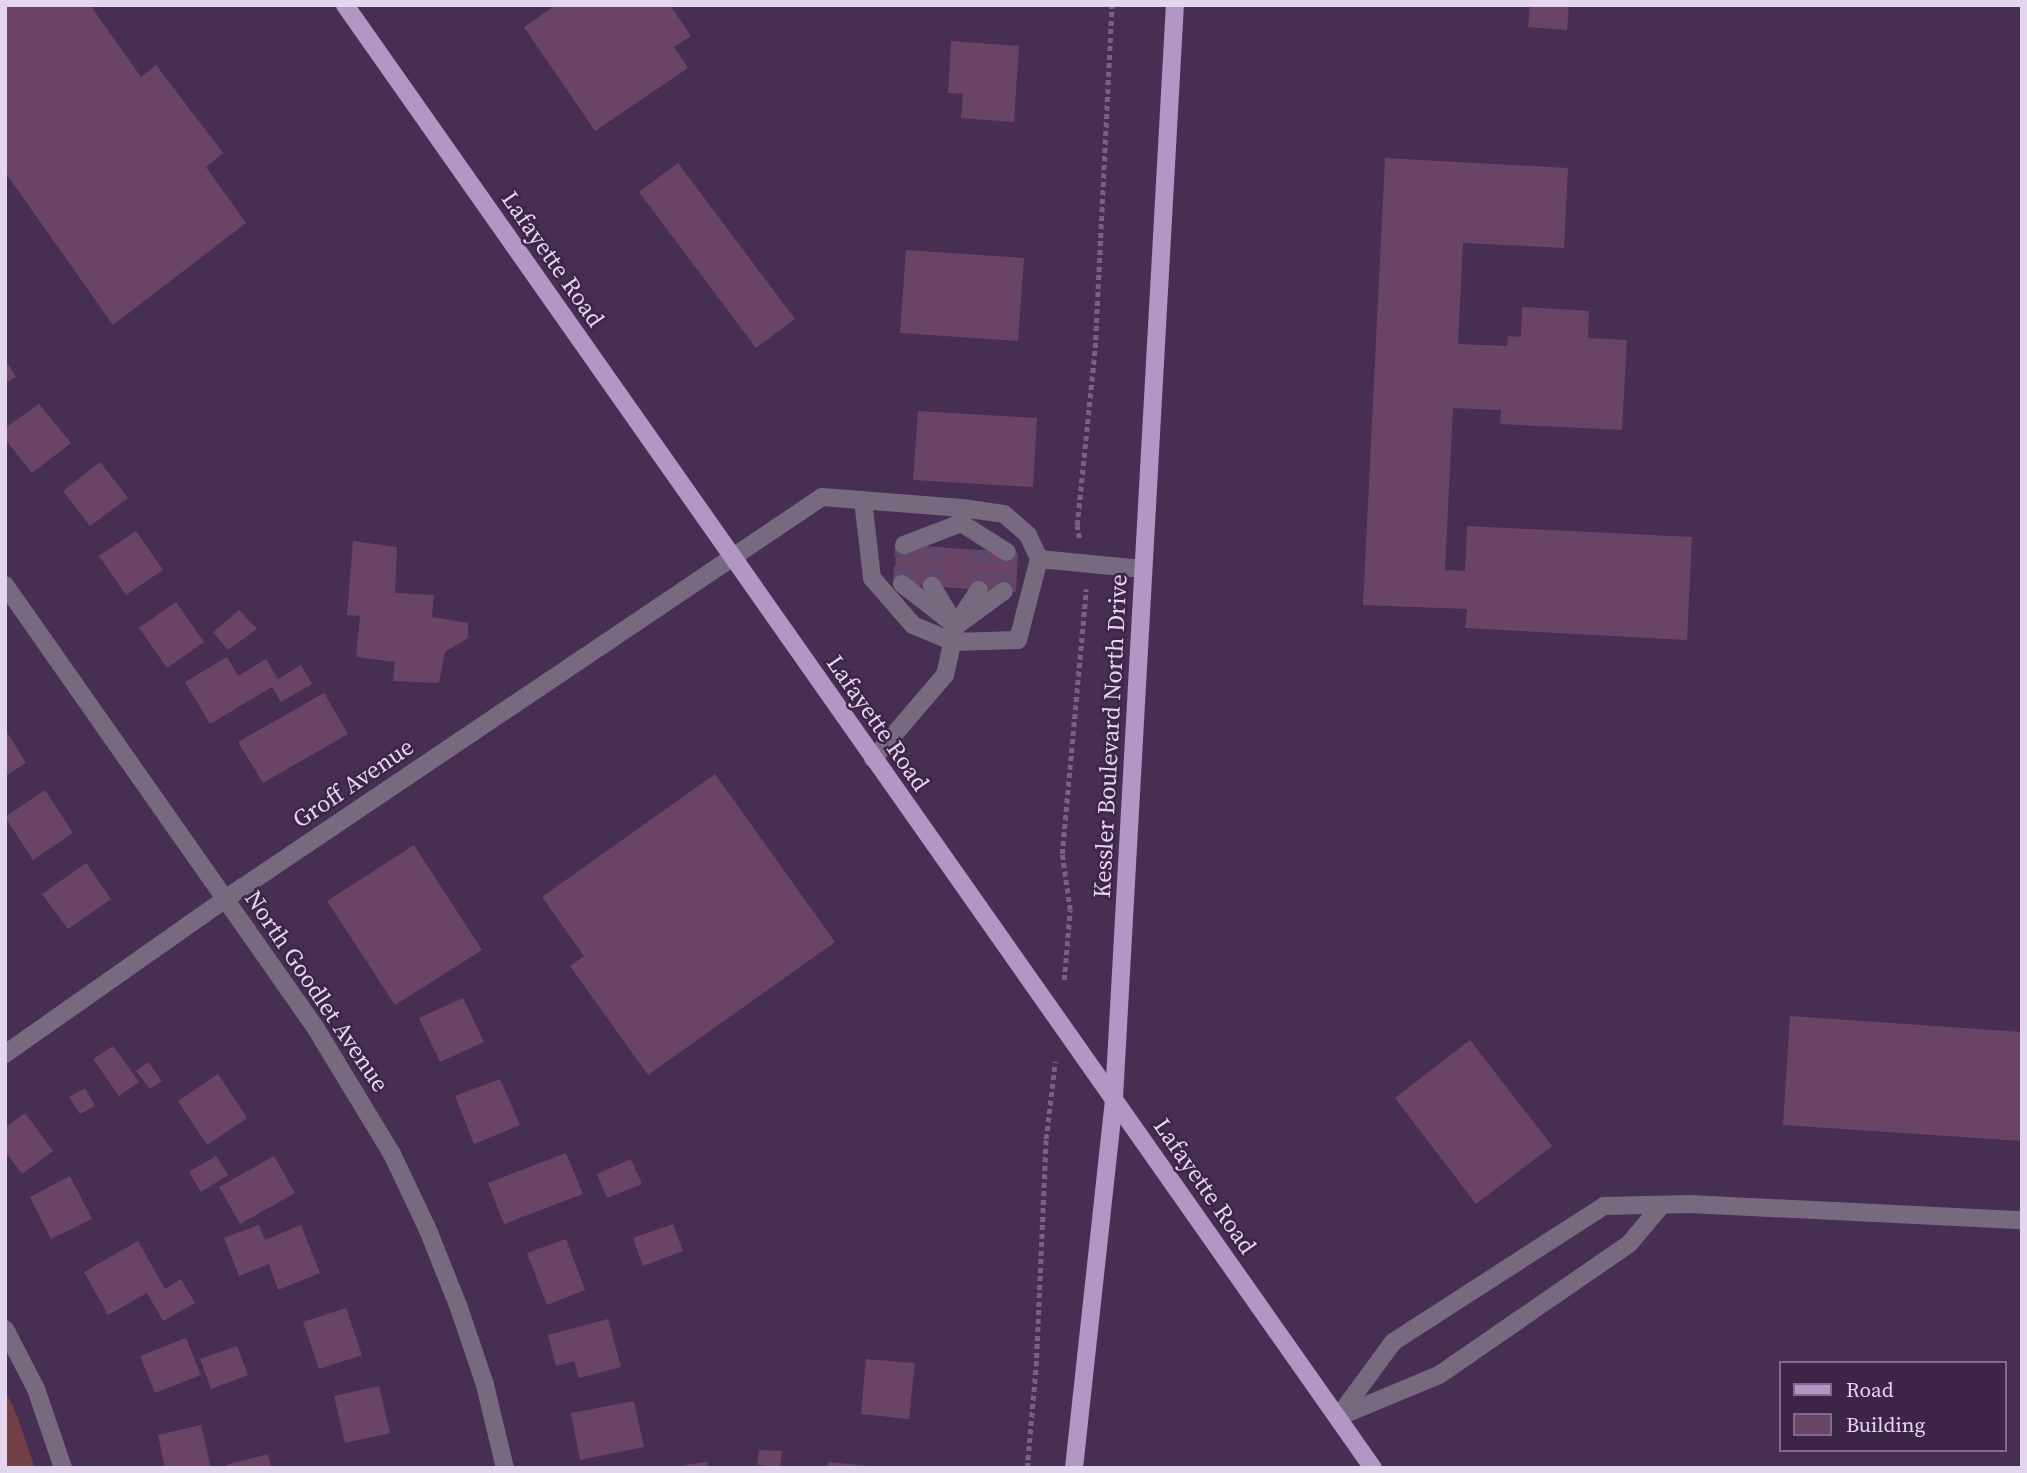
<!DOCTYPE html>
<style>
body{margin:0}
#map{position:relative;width:2027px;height:1473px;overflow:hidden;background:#472f54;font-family:"Source Serif 4",serif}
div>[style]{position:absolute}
.green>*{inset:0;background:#723f46}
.building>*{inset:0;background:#6a4464}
.minor-tunnel>*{height:18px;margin-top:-9px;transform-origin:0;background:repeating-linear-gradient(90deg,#5f486b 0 18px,transparent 0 27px)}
.path>*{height:4.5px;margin-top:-2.25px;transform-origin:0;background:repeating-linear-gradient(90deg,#776282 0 5px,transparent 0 8.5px)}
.minor>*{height:18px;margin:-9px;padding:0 9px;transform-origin:9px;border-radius:9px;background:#776a7f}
.major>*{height:18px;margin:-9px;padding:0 9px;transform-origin:9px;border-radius:9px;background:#b296c3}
span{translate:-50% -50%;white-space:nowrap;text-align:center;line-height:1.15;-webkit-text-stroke:5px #3c2549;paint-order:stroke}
.street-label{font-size:24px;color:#e4d6ed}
.frame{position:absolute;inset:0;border:7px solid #e4d6ed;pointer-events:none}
.legend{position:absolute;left:1779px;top:1361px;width:228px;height:91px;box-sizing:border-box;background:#3c2549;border:2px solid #7f6c8b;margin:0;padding:9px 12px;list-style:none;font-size:21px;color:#e4d6ed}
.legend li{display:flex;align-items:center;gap:14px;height:35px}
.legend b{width:35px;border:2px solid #7f6c8b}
</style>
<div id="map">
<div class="green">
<i style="clip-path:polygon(5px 1390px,16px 1413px,35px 1468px,5px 1468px)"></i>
</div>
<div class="building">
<i style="clip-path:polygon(5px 5px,90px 5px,141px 77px,156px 65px,223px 153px,206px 167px,246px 223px,113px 325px,5px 172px)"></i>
<i style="clip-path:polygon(556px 5px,670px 5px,691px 36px,674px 47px,688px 68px,595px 131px,524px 27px)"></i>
<i style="clip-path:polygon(1530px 5px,1569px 5px,1567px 30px,1528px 27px)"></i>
<i style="clip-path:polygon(951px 41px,1019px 46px,1014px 122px,961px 118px,963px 94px,948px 93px)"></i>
<i style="clip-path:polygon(1385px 158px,1568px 168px,1564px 248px,1463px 243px,1458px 344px,1507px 346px,1508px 336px,1521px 337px,1522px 307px,1589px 311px,1588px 338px,1627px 340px,1622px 430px,1500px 424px,1501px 410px,1453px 408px,1445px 570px,1465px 571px,1467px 526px,1692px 537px,1687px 640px,1465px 628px,1467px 609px,1363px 605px)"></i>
<i style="clip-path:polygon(678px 163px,795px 319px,756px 348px,639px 192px)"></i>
<i style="clip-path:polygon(906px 250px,1024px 258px,1018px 341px,900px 333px)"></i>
<i style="clip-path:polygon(5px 359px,16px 377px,5px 383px)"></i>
<i style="clip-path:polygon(39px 404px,71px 443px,32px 473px,5px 439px,5px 428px)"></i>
<i style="clip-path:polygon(918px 411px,1037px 418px,1033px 487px,913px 480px)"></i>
<i style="clip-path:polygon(100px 462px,128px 498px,90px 526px,63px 491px)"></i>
<i style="clip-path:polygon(136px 531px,163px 570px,126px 595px,99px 556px)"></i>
<i style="clip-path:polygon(353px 541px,397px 547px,395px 593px,434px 595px,432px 617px,468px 623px,468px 638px,445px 652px,439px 683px,393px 681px,395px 662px,356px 657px,360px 616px,347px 615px)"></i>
<i style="clip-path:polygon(897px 544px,1018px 553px,1016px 592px,894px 584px)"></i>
<i style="clip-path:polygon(176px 602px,204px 642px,167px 668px,139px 628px)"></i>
<i style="clip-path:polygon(239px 610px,257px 629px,228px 650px,213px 632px)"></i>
<i style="clip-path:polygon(227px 657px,238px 676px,266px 659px,278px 679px,301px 665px,312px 684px,281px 702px,272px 687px,210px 724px,185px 682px)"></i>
<i style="clip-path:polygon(324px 693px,348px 734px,263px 783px,238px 742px)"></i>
<i style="clip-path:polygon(5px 729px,26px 763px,5px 776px)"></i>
<i style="clip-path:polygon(715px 774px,835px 942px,648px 1075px,570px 966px,584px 956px,542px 897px)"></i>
<i style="clip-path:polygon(45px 790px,73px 833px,33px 860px,5px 817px)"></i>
<i style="clip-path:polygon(414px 845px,482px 950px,395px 1005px,327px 901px)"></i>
<i style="clip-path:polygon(86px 863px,111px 899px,68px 929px,42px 894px)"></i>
<i style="clip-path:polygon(463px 998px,484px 1042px,440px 1062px,419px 1018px)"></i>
<i style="clip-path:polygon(1790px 1016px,2022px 1032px,2022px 1141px,1783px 1125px)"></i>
<i style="clip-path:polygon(1470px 1040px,1552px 1146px,1476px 1204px,1395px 1098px)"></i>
<i style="clip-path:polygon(113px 1046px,139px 1082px,119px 1096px,93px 1059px)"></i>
<i style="clip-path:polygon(148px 1062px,162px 1081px,150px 1089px,136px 1071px)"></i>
<i style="clip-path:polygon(218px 1074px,247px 1118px,207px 1145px,178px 1101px)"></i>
<i style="clip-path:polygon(500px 1079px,520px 1125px,474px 1144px,455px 1096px)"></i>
<i style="clip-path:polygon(85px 1088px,95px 1106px,80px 1114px,69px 1097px)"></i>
<i style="clip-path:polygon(25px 1113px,53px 1151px,22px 1174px,5px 1151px,5px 1128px)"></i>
<i style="clip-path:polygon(566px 1153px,583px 1194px,504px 1224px,488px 1183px)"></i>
<i style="clip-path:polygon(216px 1156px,228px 1175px,201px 1192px,189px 1172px)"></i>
<i style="clip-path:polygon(274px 1156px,295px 1193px,240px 1224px,219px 1187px)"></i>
<i style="clip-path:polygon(631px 1159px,642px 1184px,607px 1198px,597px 1174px)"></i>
<i style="clip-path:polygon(70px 1176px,92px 1219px,51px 1239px,30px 1197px)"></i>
<i style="clip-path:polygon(673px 1224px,683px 1251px,643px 1266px,633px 1238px)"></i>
<i style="clip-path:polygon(259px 1225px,265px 1240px,301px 1225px,320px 1273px,278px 1290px,269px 1264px,239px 1276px,224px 1238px)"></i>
<i style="clip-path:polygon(566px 1239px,585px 1290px,547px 1305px,527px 1253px)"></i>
<i style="clip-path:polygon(138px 1241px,165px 1289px,181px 1279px,195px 1303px,163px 1321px,147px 1293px,108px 1315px,84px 1272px)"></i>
<i style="clip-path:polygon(346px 1308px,362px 1355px,319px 1369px,303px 1322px)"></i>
<i style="clip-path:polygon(608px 1319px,621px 1367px,579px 1378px,574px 1361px,556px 1366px,548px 1335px)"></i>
<i style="clip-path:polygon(186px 1338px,201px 1375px,155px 1393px,140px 1356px)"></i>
<i style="clip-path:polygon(237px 1346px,248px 1375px,211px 1389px,200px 1359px)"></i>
<i style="clip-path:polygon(866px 1359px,915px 1363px,909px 1419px,861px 1414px)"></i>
<i style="clip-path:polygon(379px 1386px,390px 1433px,345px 1443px,334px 1396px)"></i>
<i style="clip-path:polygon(634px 1401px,644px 1447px,580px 1460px,571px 1413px)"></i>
<i style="clip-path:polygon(201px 1425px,211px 1468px,165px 1468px,158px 1435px)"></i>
<i style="clip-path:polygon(759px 1450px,782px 1451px,780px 1467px,757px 1465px)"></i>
<i style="clip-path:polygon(268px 1454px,271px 1468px,226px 1468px,226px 1465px)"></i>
<i style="clip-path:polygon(707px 1462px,708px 1468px,684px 1468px,684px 1465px)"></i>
<i style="clip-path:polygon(828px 1462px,869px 1466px,869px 1468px,827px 1468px)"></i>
</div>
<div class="minor-tunnel">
<i style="left:902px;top:584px;width:39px;rotate:-87deg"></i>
<i style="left:932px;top:586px;width:39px;rotate:-87deg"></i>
<i style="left:979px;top:590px;width:40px;rotate:-85.7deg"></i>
<i style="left:1004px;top:591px;width:39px;rotate:-86deg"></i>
</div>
<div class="path">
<i style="left:1079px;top:538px;width:13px;rotate:-99deg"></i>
<i style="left:1077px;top:525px;width:178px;rotate:-84.2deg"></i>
<i style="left:1095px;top:348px;width:343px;rotate:-87.2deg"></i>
<i style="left:1064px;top:980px;width:70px;rotate:-85.1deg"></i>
<i style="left:1070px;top:910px;width:57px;rotate:-98.1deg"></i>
<i style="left:1062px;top:854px;width:266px;rotate:-84.8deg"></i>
<i style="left:1027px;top:1468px;width:102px;rotate:-85deg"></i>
<i style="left:1036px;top:1366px;width:227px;rotate:-87.5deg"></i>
<i style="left:1046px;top:1139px;width:78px;rotate:-83.3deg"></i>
</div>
<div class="minor">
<i style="left:863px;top:500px;width:79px;rotate:83.4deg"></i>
<i style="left:872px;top:578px;width:62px;rotate:48.9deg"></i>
<i style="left:913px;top:625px;width:43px;rotate:23deg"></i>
<i style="left:953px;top:642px;width:65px;rotate:-1.8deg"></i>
<i style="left:1018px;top:640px;width:84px;rotate:-75.5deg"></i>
<i style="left:962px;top:508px;width:42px;rotate:8.1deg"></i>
<i style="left:1004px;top:514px;width:32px;rotate:41deg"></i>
<i style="left:1028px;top:535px;width:26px;rotate:65deg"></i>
<i style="left:1039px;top:559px;width:104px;rotate:5.5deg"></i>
<i style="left:904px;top:545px;width:61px;rotate:-21.1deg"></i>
<i style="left:961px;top:523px;width:54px;rotate:32.2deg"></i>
<i style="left:902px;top:584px;width:68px;rotate:37.9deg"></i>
<i style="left:956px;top:626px;width:47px;rotate:-121deg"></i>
<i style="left:5px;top:585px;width:540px;rotate:54.96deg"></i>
<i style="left:315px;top:1027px;width:149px;rotate:58.8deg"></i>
<i style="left:392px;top:1154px;width:84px;rotate:64.7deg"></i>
<i style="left:428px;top:1230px;width:84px;rotate:68.3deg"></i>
<i style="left:459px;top:1308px;width:81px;rotate:71.3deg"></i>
<i style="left:485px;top:1385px;width:85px;rotate:76.5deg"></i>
<i style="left:962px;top:616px;width:31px;rotate:-57deg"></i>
<i style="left:873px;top:759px;width:111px;rotate:-49.4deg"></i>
<i style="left:945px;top:675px;width:50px;rotate:-77.3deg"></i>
<i style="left:956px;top:626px;width:59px;rotate:-36.1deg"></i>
<i style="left:5px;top:1054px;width:291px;rotate:-35.1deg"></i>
<i style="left:243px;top:887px;width:698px;rotate:-33.96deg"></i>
<i style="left:822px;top:497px;width:140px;rotate:4.5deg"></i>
<i style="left:962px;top:508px;width:15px;rotate:94deg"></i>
<i style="left:5px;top:1329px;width:68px;rotate:62.7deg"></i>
<i style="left:36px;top:1389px;width:83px;rotate:71.1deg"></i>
<i style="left:1338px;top:1417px;width:93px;rotate:-53.7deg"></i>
<i style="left:1393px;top:1342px;width:251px;rotate:-32.8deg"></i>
<i style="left:1604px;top:1206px;width:86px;rotate:-1.3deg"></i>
<i style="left:1690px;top:1204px;width:332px;rotate:2.8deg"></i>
<i style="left:1338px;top:1417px;width:109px;rotate:-22.6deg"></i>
<i style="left:1439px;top:1375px;width:231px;rotate:-34.6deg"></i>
<i style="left:1629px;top:1244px;width:50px;rotate:-49.9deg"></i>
</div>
<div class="major">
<i style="left:345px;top:5px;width:1788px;rotate:54.91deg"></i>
<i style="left:1074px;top:1468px;width:372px;rotate:-83.8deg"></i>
<i style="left:1114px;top:1098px;width:1095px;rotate:-86.81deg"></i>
</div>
<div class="street-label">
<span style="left:553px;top:259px;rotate:55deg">Lafayette Road</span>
<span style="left:878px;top:723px;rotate:55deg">Lafayette Road</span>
<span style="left:1110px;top:736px;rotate:-87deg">Kessler Boulevard North Drive</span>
<span style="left:353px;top:783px;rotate:-34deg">Groff Avenue</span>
<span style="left:317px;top:991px;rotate:56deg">North Goodlet Avenue</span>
<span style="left:1205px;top:1186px;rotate:55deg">Lafayette Road</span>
</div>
<div class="frame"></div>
<ul class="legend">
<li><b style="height:9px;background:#b296c3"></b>Road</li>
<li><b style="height:19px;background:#6a4464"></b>Building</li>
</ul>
</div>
